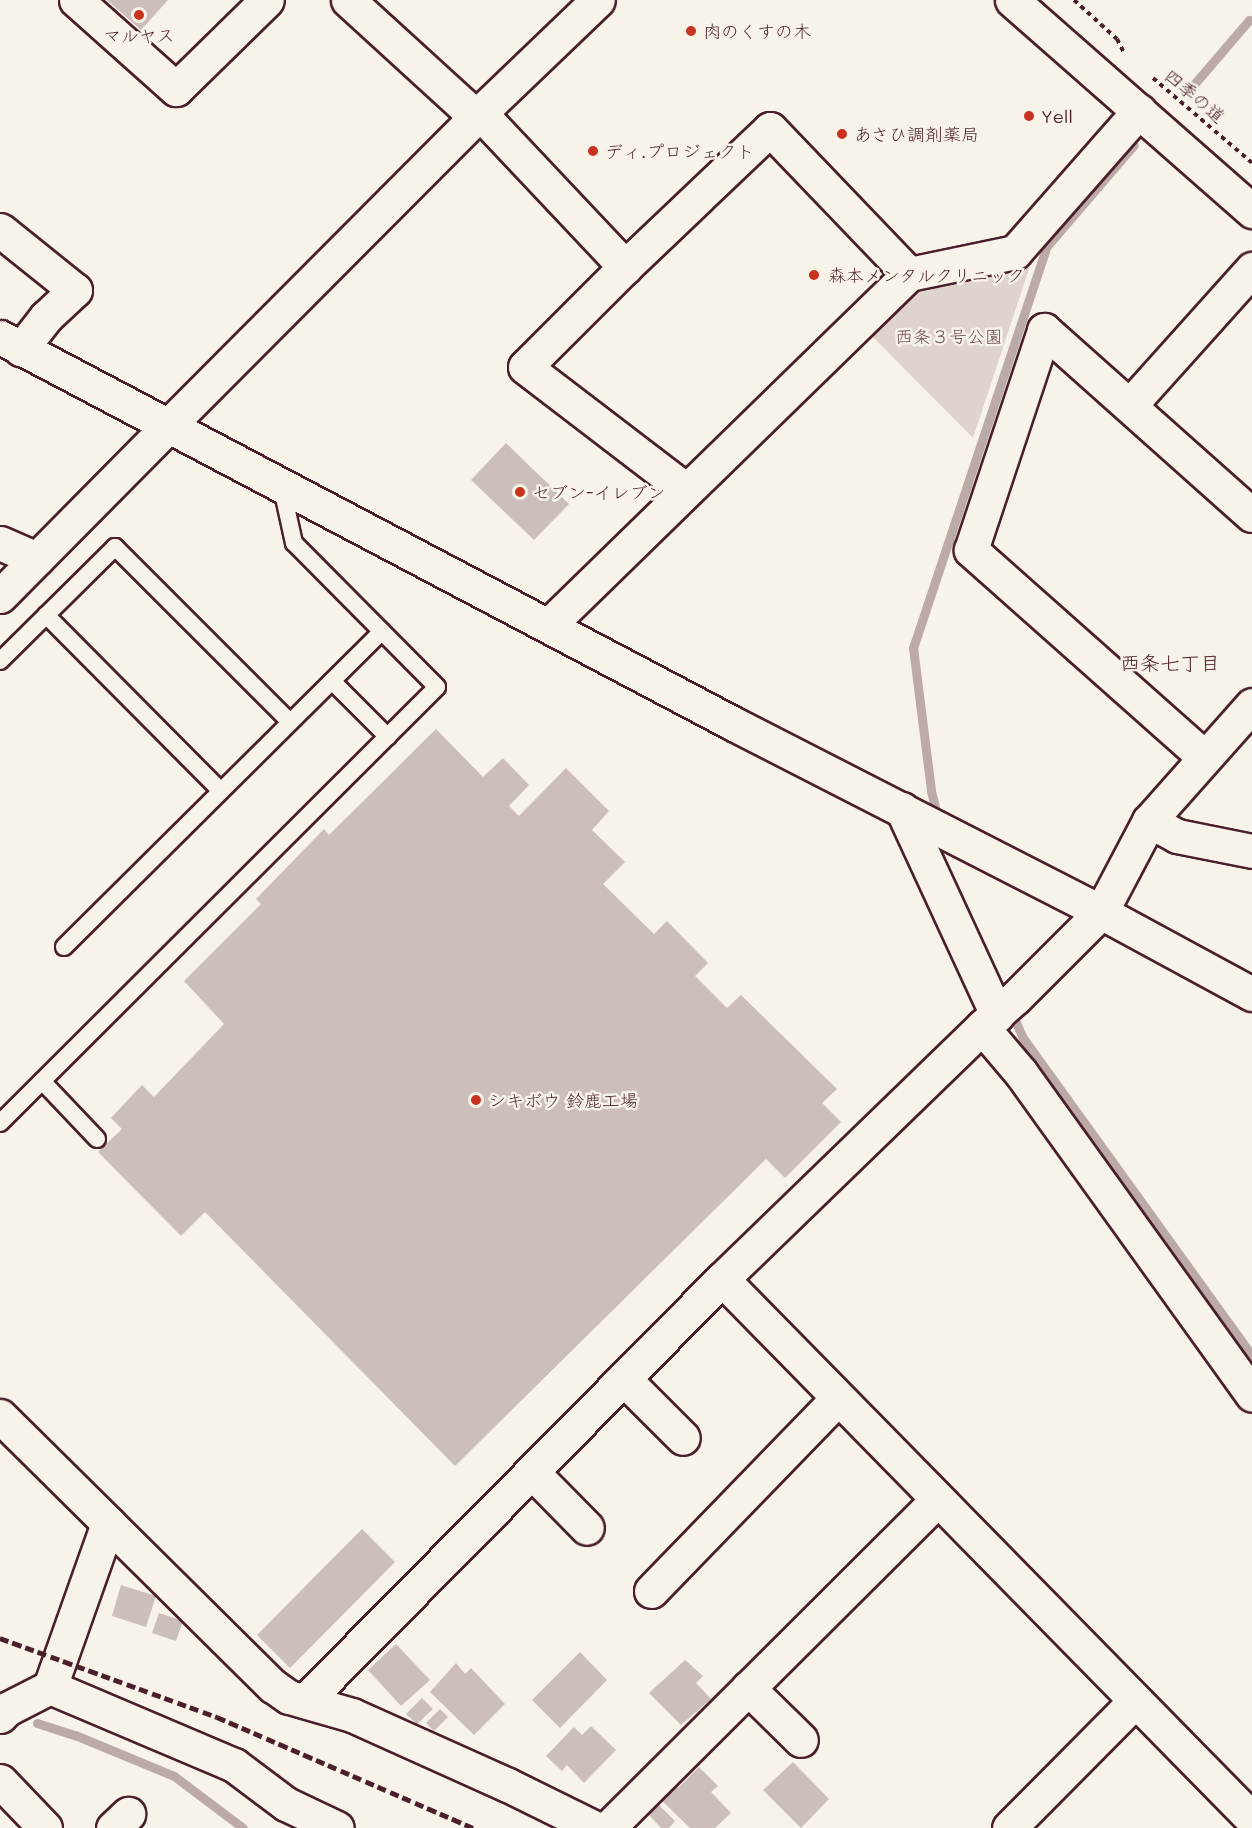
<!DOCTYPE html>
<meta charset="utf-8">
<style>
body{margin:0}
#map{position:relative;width:1252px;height:1828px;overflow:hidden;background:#f7f3e8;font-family:Mali,"Klee One",sans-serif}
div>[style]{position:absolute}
.green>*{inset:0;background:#ded4cc}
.stream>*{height:9px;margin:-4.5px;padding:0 4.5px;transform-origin:4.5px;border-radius:4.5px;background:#bcaaa7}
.building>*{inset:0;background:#ccbfb9}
.path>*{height:4px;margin-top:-2px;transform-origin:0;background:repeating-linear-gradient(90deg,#4a1f2b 0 4.5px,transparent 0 9px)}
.roads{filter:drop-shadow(2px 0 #4a1f2b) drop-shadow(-2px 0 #4a1f2b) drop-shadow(0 2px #4a1f2b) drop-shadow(0 -2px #4a1f2b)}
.service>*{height:16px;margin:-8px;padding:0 8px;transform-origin:8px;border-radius:8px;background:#f7f3e8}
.minor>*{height:33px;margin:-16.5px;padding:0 16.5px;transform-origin:16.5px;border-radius:16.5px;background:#f7f3e8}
.tertiary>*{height:33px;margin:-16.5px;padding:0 16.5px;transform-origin:16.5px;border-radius:16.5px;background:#f7f3e8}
.rail>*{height:4.5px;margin-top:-2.25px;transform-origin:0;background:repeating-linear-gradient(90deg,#4a1f2b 0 9px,transparent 0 13.5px)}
.dots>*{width:16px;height:16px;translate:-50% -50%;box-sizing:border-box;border:3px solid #f7f3e8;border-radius:50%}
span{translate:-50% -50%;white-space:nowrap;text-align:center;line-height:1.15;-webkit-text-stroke:5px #f7f3e8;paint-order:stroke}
.poi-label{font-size:18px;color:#4a1f2b}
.left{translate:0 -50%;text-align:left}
.street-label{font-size:18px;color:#4a1f2b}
.park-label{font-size:18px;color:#6f4c53}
.neighbourhood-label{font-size:20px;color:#4a1f2b}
</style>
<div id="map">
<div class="green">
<i style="clip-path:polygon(1020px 260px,1029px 269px,973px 438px,870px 334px,926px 281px)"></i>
</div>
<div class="stream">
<i style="left:1190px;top:89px;width:91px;rotate:-49.5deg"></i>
<i style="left:938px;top:819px;width:30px;rotate:-104deg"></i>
<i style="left:931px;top:790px;width:143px;rotate:-97.2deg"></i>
<i style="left:913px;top:648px;width:424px;rotate:-71.6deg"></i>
<i style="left:1047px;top:246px;width:133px;rotate:-49.3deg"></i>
<i style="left:1010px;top:1009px;width:32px;rotate:66deg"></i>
<i style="left:1023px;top:1038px;width:392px;rotate:54.2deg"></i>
<i style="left:37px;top:1723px;width:40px;rotate:18deg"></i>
<i style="left:75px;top:1735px;width:107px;rotate:22.5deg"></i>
<i style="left:174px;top:1776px;width:86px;rotate:37deg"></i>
</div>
<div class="building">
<i style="clip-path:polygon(107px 0,168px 0,141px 30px)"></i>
<i style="clip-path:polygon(506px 443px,569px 504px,534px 540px,471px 480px)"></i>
<i style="clip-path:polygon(436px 729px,483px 777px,503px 758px,529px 785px,509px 806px,519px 816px,566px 768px,609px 811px,592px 830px,625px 862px,603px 884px,654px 934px,667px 921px,708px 963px,695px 976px,727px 1008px,741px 995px,837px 1089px,822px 1103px,841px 1122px,785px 1178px,766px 1159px,455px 1466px,205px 1212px,181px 1236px,98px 1152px,122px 1129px,111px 1118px,142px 1085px,154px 1097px,224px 1024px,184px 981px,261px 904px,256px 899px,324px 829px,329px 835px)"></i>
<i style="clip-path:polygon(362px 1529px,395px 1562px,290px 1668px,257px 1635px)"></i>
<i style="clip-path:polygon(121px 1585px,156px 1596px,146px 1627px,112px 1616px)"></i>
<i style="clip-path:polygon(159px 1613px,183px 1621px,176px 1641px,152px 1633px)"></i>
<i style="clip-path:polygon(396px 1644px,430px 1680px,401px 1706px,368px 1670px)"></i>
<i style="clip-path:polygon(580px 1652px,607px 1680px,560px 1728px,532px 1700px)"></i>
<i style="clip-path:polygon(685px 1660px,703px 1676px,696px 1683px,711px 1699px,681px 1725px,649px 1693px)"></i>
<i style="clip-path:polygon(456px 1663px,465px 1674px,471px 1668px,505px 1704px,474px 1735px,430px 1692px)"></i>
<i style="clip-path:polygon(422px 1698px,433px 1709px,417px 1724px,406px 1714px)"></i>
<i style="clip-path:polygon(440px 1709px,448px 1717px,434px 1731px,426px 1723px)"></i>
<i style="clip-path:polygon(591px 1726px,616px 1750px,584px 1783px,567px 1765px,562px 1771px,546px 1756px,574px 1727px,582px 1735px)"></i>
<i style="clip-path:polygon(793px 1762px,829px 1799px,801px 1828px,763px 1790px)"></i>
<i style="clip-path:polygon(699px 1767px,718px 1786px,711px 1792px,731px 1813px,715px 1828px,690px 1828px,660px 1799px,674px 1783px,678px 1788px)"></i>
<i style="clip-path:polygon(659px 1805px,675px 1821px,669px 1828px,661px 1828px,649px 1815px)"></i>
</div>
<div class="path">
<i style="left:1074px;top:0;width:58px;rotate:42.2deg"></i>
<i style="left:1117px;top:39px;width:16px;rotate:63deg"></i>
<i style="left:1153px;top:78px;width:130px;rotate:40.6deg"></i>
</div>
<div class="roads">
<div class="service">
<i style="left:46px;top:615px;width:248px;rotate:45.2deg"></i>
<i style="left:0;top:661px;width:162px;rotate:-44.7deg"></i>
<i style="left:115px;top:547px;width:247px;rotate:45deg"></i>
<i style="left:332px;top:681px;width:79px;rotate:45deg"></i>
<i style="left:64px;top:947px;width:448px;rotate:-44.8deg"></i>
<i style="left:42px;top:1081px;width:80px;rotate:46.5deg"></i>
<i style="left:0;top:1123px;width:617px;rotate:-44.93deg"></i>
<i style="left:437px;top:687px;width:203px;rotate:-134.8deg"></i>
<i style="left:294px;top:543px;width:60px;rotate:-102.4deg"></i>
</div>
<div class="minor">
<i style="left:76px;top:0;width:134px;rotate:41.7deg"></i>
<i style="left:176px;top:89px;width:127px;rotate:-44.4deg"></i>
<i style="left:1012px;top:0;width:320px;rotate:41.3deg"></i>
<i style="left:480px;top:113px;width:212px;rotate:46.7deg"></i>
<i style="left:625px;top:267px;width:200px;rotate:-43.6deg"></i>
<i style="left:770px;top:129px;width:201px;rotate:46.2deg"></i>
<i style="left:909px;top:274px;width:503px;rotate:135.73deg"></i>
<i style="left:0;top:230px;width:96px;rotate:38.7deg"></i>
<i style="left:75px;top:290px;width:40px;rotate:137deg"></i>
<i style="left:46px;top:317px;width:41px;rotate:128deg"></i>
<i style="left:625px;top:267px;width:141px;rotate:135deg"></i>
<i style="left:525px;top:367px;width:203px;rotate:37.4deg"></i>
<i style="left:909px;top:274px;width:108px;rotate:-11.7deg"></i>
<i style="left:1015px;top:252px;width:188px;rotate:-48.7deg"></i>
<i style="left:1130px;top:405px;width:183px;rotate:-48.1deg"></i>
<i style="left:0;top:543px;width:40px;rotate:23.4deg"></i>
<i style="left:0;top:596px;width:240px;rotate:-45.3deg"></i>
<i style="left:1204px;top:757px;width:312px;rotate:-138.4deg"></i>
<i style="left:971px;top:550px;width:232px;rotate:-71.6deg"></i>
<i style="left:1044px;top:330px;width:278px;rotate:41.7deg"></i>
<i style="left:902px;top:809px;width:227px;rotate:65.2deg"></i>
<i style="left:1149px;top:821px;width:32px;rotate:28deg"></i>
<i style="left:1177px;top:836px;width:76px;rotate:11.3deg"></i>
<i style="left:982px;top:1027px;width:60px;rotate:49.7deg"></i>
<i style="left:1021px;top:1073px;width:396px;rotate:54.3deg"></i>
<i style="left:722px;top:1279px;width:757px;rotate:45.54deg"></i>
<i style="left:624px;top:1379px;width:83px;rotate:45deg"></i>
<i style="left:532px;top:1472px;width:78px;rotate:45.5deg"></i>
<i style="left:651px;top:1591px;width:267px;rotate:-45.9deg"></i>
<i style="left:50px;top:1687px;width:174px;rotate:-70.5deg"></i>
<i style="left:108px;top:1523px;width:232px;rotate:44.7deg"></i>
<i style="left:273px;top:1686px;width:19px;rotate:35deg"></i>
<i style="left:289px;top:1697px;width:66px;rotate:15.9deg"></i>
<i style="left:352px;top:1715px;width:171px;rotate:24.2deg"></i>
<i style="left:508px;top:1785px;width:97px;rotate:26.3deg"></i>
<i style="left:748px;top:1688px;width:74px;rotate:44.5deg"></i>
<i style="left:305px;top:1701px;width:593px;rotate:-45.34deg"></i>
<i style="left:722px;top:1279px;width:362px;rotate:-44.1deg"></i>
<i style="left:982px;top:1027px;width:44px;rotate:-41.3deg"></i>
<i style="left:1015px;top:998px;width:122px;rotate:-45deg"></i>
<i style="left:1101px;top:912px;width:103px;rotate:-62.2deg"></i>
<i style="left:1149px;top:821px;width:155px;rotate:-48.4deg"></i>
<i style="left:0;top:1716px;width:10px;rotate:-45deg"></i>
<i style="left:7px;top:1709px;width:48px;rotate:-27.1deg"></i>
<i style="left:50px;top:1687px;width:200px;rotate:23deg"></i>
<i style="left:234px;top:1765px;width:65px;rotate:36.9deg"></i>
<i style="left:286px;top:1804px;width:56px;rotate:25.2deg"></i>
<i style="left:0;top:1781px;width:65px;rotate:46.2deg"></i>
<i style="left:113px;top:1828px;width:21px;rotate:-43deg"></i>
<i style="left:608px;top:1828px;width:465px;rotate:-44.9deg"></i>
<i style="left:1009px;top:1828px;width:179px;rotate:-45.2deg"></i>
</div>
<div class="tertiary">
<i style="left:348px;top:0;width:173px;rotate:42.4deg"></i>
<i style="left:0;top:337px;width:830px;rotate:27.8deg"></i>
<i style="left:734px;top:724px;width:412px;rotate:27.1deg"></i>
<i style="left:1101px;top:912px;width:172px;rotate:28.5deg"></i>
<i style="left:169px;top:425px;width:441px;rotate:-45.1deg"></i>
<i style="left:480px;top:113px;width:163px;rotate:-43.8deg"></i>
<i style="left:0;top:1416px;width:152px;rotate:44.7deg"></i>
</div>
</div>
<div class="rail">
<i style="left:0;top:1638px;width:231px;rotate:20deg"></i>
<i style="left:217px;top:1717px;width:280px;rotate:23.4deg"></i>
</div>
<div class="dots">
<i style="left:139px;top:15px;background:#c8321e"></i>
<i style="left:691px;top:31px;background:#c8321e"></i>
<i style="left:1029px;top:116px;background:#c8321e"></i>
<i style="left:842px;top:134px;background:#c8321e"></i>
<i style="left:593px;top:151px;background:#c8321e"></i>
<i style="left:814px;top:275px;background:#c8321e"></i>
<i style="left:520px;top:492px;background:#c8321e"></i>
<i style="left:476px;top:1100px;background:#c8321e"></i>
</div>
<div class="poi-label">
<span class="left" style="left:703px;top:31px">肉のくすの木</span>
<span style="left:139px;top:35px">マルヤス</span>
<span class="left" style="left:1041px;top:116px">Yell</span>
<span class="left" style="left:854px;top:134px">あさひ調剤薬局</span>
<span class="left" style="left:605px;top:151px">ディ.プロジェクト</span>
<span class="left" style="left:828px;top:275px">森本メンタルクリニック</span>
<span class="left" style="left:532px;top:492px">セブン-イレブン</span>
<span class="left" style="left:488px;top:1100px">シキボウ 鈴鹿工場</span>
</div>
<div class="street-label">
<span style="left:1195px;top:96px;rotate:40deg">四季の道</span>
</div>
<div class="park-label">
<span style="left:949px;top:336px">西条３号公園</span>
</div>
<div class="neighbourhood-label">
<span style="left:1170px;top:662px">西条七丁目</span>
</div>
</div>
